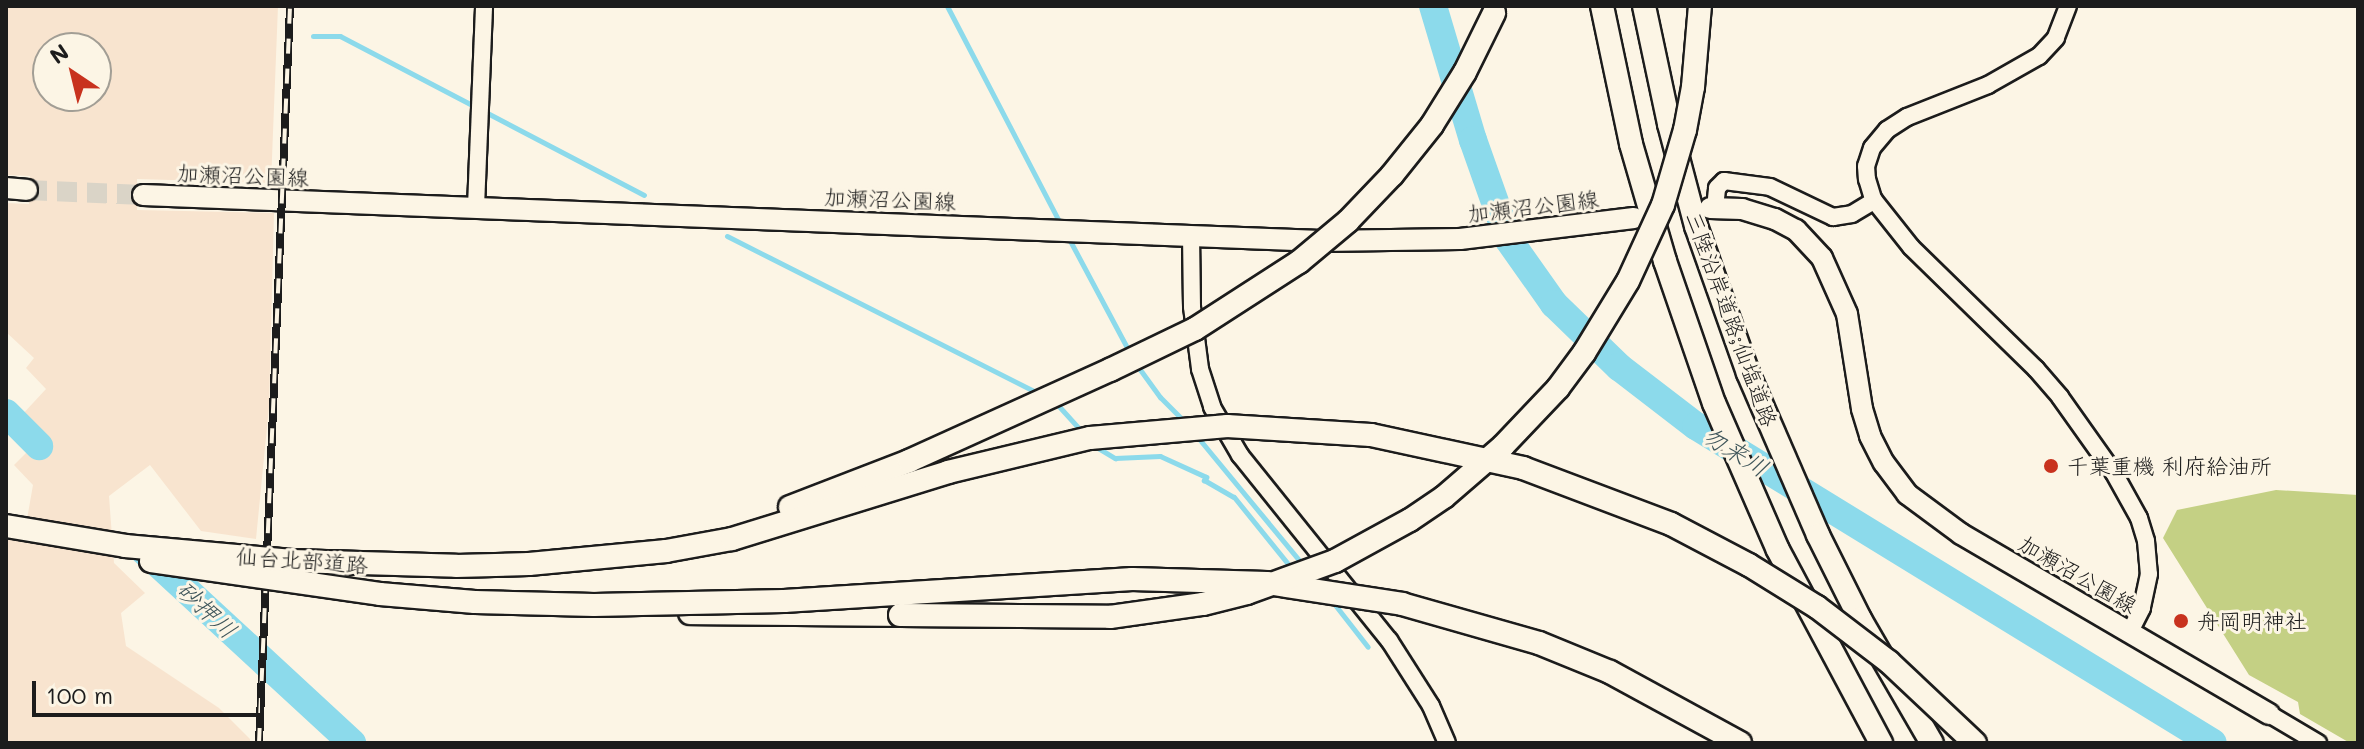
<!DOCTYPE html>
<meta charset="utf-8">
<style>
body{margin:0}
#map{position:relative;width:2364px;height:749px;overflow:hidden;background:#fcf5e5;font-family:Mali,"Klee One",sans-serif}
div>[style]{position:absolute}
.built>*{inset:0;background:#f8e4cf}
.green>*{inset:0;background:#c4d084}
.stream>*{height:5px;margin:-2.5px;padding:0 2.5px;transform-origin:2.5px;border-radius:2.5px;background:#8cdaeb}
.river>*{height:28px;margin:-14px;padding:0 14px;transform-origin:14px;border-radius:14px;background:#8cdaeb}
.major-tunnel>*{height:20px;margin-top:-10px;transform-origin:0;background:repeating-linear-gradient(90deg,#dad4c7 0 20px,transparent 0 30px)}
.roads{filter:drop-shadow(2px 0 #1c1c1c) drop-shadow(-2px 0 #1c1c1c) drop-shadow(0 2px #1c1c1c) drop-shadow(0 -2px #1c1c1c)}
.minor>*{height:16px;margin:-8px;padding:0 8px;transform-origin:8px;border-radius:8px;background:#fcf5e5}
.major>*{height:20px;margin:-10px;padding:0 10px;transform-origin:10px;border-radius:10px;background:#fcf5e5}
.highway>*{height:22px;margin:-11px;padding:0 11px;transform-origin:11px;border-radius:11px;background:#fcf5e5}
.rail>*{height:8px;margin-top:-4px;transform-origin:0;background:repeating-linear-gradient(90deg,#fcf5e5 0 15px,#1c1c1c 0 30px);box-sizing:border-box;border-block:2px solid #1c1c1c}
.bridges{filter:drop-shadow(2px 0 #1c1c1c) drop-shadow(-2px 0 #1c1c1c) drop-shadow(0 2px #1c1c1c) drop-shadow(0 -2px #1c1c1c)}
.highway-bridge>*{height:22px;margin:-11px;padding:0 11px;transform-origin:11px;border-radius:11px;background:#fcf5e5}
.dots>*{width:22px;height:22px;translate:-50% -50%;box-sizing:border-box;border:4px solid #fcf5e5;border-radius:50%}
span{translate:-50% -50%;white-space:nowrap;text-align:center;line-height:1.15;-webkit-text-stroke:6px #fcf5e5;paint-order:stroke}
.street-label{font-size:22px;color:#1c1c1c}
.poi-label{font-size:22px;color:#1c1c1c}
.left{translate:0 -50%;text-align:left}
.water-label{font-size:24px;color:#3e555a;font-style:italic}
.frame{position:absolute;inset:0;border:8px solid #1c1c1c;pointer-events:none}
.north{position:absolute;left:32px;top:32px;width:80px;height:80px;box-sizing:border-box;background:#fcf5e5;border:2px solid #a29e95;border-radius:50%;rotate:325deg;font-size:22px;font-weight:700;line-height:32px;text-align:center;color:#1c1c1c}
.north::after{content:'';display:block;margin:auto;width:28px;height:36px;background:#c8321e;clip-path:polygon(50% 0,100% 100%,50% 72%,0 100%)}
.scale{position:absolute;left:32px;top:681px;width:232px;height:36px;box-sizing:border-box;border:4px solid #1c1c1c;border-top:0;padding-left:10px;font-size:24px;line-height:28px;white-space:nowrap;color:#1c1c1c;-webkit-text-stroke:6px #fcf5e5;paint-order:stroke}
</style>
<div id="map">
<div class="built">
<i style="clip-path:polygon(evenodd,6px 6px,278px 6px,271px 183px,137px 179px,137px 210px,274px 213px,269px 407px,256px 539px,201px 531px,150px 465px,109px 496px,114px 563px,145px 593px,121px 613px,126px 646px,219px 708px,250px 739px,250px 743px,6px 743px,6px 539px,23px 542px,33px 485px,14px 465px,40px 439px,20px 417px,46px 389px,26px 368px,34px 358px,6px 332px,6px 203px,29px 204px,30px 176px,6px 175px,6px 6px,48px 48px,96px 48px,96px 96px,48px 96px,48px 48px)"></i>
</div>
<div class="green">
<i style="clip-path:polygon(2276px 490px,2358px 495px,2358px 743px,2350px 743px,2300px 714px,2298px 702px,2249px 675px,2163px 538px,2177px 510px)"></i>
</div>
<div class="stream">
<i style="left:947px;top:6px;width:247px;rotate:62.5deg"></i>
<i style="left:313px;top:36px;width:27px"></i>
<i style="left:340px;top:36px;width:343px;rotate:27.6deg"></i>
<i style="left:727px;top:236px;width:351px;rotate:26.8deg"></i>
<i style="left:1068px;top:237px;width:134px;rotate:61.9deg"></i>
<i style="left:1136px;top:364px;width:41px;rotate:54deg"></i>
<i style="left:1160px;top:397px;width:37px;rotate:45deg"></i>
<i style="left:1056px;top:403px;width:42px;rotate:47.9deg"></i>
<i style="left:1195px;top:434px;width:170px;rotate:50.5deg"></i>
<i style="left:1093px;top:445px;width:26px;rotate:31deg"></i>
<i style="left:1115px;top:458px;width:45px;rotate:-2.5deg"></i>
<i style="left:1160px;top:456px;width:51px;rotate:24.5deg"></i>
<i style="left:1206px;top:477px;width:4px;rotate:124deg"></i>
<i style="left:1204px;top:480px;width:34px;rotate:30deg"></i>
<i style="left:1234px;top:497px;width:94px;rotate:51.1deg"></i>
<i style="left:1332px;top:601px;width:58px;rotate:52deg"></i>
</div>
<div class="river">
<i style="left:1433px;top:6px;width:140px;rotate:73.4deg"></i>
<i style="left:1473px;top:140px;width:105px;rotate:70.5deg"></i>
<i style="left:1508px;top:239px;width:80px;rotate:54.7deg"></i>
<i style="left:1554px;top:304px;width:91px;rotate:44.1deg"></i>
<i style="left:1619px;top:367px;width:97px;rotate:37.5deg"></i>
<i style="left:1696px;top:426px;width:606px;rotate:31.51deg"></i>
<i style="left:6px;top:413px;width:47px;rotate:45deg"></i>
<i style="left:142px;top:549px;width:286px;rotate:42.7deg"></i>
</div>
<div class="major-tunnel">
<i style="left:27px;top:190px;width:116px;rotate:2.5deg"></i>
</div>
<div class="roads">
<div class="minor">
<i style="left:2068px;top:6px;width:34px;rotate:111deg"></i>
<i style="left:2056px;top:38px;width:25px;rotate:133deg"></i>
<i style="left:2039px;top:56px;width:59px;rotate:150.4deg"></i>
<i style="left:1988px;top:85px;width:87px;rotate:158.4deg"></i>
<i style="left:1907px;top:117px;width:24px;rotate:147deg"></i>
<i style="left:1887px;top:130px;width:23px;rotate:130deg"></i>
<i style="left:1872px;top:148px;width:19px;rotate:108deg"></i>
<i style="left:1866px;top:166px;width:13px;rotate:86deg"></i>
<i style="left:1867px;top:179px;width:21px;rotate:73deg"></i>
<i style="left:1873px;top:199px;width:61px;rotate:51.6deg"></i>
<i style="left:1911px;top:247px;width:175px;rotate:44.3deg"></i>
<i style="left:2036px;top:369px;width:37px;rotate:49deg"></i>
<i style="left:2060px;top:397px;width:93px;rotate:54.6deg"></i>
<i style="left:2114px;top:473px;width:51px;rotate:60.9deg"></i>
<i style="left:2139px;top:518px;width:24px;rotate:73deg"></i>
<i style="left:2146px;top:541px;width:33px;rotate:85deg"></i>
<i style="left:2149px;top:574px;width:35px;rotate:102deg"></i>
<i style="left:2142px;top:608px;width:27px;rotate:117deg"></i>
<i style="left:476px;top:207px;width:201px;rotate:-87.7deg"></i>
<i style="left:1715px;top:208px;width:20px;rotate:-84deg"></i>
<i style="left:1717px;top:188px;width:10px;rotate:-45deg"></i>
<i style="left:1724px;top:181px;width:46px;rotate:7.4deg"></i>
<i style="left:1770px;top:187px;width:70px;rotate:25.5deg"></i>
<i style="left:1833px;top:217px;width:19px;rotate:-9deg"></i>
<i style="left:1852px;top:214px;width:26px;rotate:-31deg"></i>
<i style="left:1191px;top:235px;width:72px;rotate:89.2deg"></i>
<i style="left:1192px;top:307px;width:63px;rotate:82.6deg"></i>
<i style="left:1200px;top:369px;width:40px;rotate:72deg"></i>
<i style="left:1212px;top:407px;width:56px;rotate:59.7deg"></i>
<i style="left:1240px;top:455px;width:238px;rotate:51.2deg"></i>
<i style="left:1389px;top:640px;width:78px;rotate:57.5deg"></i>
<i style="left:1431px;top:706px;width:40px;rotate:66.6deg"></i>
<i style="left:2269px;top:714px;width:57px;rotate:30.6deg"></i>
</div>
<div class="major">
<i style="left:6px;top:188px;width:21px;rotate:5deg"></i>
<i style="left:143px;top:195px;width:1179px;rotate:2.24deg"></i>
<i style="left:1321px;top:241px;width:139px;rotate:-0.8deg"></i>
<i style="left:1460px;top:239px;width:175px;rotate:-6.9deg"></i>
<i style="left:1710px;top:208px;width:32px;rotate:2deg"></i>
<i style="left:1742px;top:209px;width:34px;rotate:17deg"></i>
<i style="left:1775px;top:219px;width:24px;rotate:28deg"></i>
<i style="left:1796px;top:230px;width:38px;rotate:47deg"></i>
<i style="left:1822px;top:258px;width:61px;rotate:65.9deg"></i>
<i style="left:1847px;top:314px;width:96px;rotate:81deg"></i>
<i style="left:1862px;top:409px;width:28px;rotate:73deg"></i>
<i style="left:1870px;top:436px;width:30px;rotate:63deg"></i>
<i style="left:1884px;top:463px;width:39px;rotate:53deg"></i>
<i style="left:1907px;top:494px;width:67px;rotate:36.5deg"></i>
<i style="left:1961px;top:534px;width:357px;rotate:30.3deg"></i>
</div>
<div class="highway">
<i style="left:1602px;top:6px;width:141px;rotate:78.1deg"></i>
<i style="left:1631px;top:144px;width:122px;rotate:73.8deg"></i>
<i style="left:1665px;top:261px;width:150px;rotate:71deg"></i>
<i style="left:1714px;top:403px;width:160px;rotate:66.5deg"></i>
<i style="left:1778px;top:550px;width:219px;rotate:61.9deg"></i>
<i style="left:1644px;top:6px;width:121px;rotate:78deg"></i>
<i style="left:1669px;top:124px;width:106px;rotate:75.2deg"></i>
<i style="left:1696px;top:226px;width:156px;rotate:70.5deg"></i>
<i style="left:1748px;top:373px;width:176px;rotate:66.6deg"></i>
<i style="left:1818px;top:535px;width:94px;rotate:63.4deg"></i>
<i style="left:1860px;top:619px;width:143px;rotate:59.9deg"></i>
<i style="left:690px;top:613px;width:210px;rotate:0.5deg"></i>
</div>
</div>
<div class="rail">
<i style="left:259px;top:743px;width:738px;rotate:-87.59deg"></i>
</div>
<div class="bridges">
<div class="highway-bridge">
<i style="left:790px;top:507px;width:128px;rotate:-21.1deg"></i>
<i style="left:909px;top:461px;width:221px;rotate:-24.4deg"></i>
<i style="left:1110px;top:370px;width:94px;rotate:-25.8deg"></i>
<i style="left:1195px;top:329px;width:124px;rotate:-32.8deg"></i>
<i style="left:1299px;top:262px;width:64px;rotate:-39.9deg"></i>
<i style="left:1348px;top:221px;width:64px;rotate:-46.3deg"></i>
<i style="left:1392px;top:175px;width:64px;rotate:-51.3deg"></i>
<i style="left:1432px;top:125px;width:62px;rotate:-58.1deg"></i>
<i style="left:1465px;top:72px;width:66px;rotate:-63.8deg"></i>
<i style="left:6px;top:526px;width:121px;rotate:9.5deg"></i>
<i style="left:125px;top:546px;width:168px;rotate:5.1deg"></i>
<i style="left:292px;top:561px;width:164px;rotate:1.7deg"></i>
<i style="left:456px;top:566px;width:73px;rotate:-1.6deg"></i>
<i style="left:529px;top:564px;width:138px;rotate:-5.4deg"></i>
<i style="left:666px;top:551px;width:67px;rotate:-10.3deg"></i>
<i style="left:732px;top:539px;width:226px;rotate:-17.2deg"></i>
<i style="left:948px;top:472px;width:146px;rotate:-13.5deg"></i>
<i style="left:1090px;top:438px;width:138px;rotate:-5deg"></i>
<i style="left:1227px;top:426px;width:144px;rotate:3.6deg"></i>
<i style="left:1371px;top:435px;width:156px;rotate:12.2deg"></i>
<i style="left:1523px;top:468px;width:158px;rotate:20.7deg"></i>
<i style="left:1671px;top:524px;width:88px;rotate:27.7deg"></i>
<i style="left:1749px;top:565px;width:80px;rotate:31.7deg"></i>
<i style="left:1817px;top:607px;width:91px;rotate:37.4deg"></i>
<i style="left:1889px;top:662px;width:118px;rotate:43.3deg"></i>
<i style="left:151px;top:561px;width:231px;rotate:8.2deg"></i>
<i style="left:380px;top:594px;width:95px;rotate:4.8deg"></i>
<i style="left:475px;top:602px;width:119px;rotate:1.4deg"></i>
<i style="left:594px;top:605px;width:190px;rotate:-1.2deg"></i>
<i style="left:784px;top:601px;width:349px;rotate:-3.6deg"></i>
<i style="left:1132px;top:579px;width:135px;rotate:1.7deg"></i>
<i style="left:1267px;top:583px;width:137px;rotate:8.8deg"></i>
<i style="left:1402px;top:604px;width:142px;rotate:15.9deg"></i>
<i style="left:1539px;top:643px;width:77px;rotate:22.2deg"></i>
<i style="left:1610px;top:672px;width:148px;rotate:28.6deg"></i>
<i style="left:900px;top:615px;width:210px;rotate:0.5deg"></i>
<i style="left:1110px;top:617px;width:94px;rotate:-8deg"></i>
<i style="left:1203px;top:604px;width:45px;rotate:-14deg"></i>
<i style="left:1247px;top:593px;width:94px;rotate:-20deg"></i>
<i style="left:1335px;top:561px;width:85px;rotate:-28.7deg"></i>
<i style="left:1410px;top:520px;width:41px;rotate:-34.1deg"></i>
<i style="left:1444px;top:497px;width:78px;rotate:-40.8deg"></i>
<i style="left:1503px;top:446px;width:80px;rotate:-46.5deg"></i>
<i style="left:1558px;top:388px;width:44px;rotate:-53.4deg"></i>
<i style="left:1584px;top:353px;width:84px;rotate:-58.6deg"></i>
<i style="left:1628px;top:281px;width:84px;rotate:-65.3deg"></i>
<i style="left:1663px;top:205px;width:78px;rotate:-73.7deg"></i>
<i style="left:1685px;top:130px;width:44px;rotate:-79.5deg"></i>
<i style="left:1693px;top:87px;width:81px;rotate:-85.1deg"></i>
</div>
</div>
<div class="dots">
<i style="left:2051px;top:466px;background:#c8321e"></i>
<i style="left:2181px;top:621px;background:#c8321e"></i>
</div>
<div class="street-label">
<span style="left:243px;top:175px;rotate:2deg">加瀬沼公園線</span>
<span style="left:890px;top:199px;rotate:2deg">加瀬沼公園線</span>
<span style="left:1533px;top:206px;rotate:-7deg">加瀬沼公園線</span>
<span style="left:1732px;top:319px;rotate:70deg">三陸沿岸道路;仙塩道路</span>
<span style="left:302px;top:560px;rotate:4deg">仙台北部道路</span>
<span style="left:2078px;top:574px;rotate:30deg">加瀬沼公園線</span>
</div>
<div class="poi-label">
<span class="left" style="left:2067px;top:466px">千葉重機 利府給油所</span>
<span class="left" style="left:2197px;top:621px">舟岡明神社</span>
</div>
<div class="water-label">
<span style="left:1736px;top:451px;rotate:32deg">勿来川</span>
<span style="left:207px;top:609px;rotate:43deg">砂押川</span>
</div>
<div class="frame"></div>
<div class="north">N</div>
<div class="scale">100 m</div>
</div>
